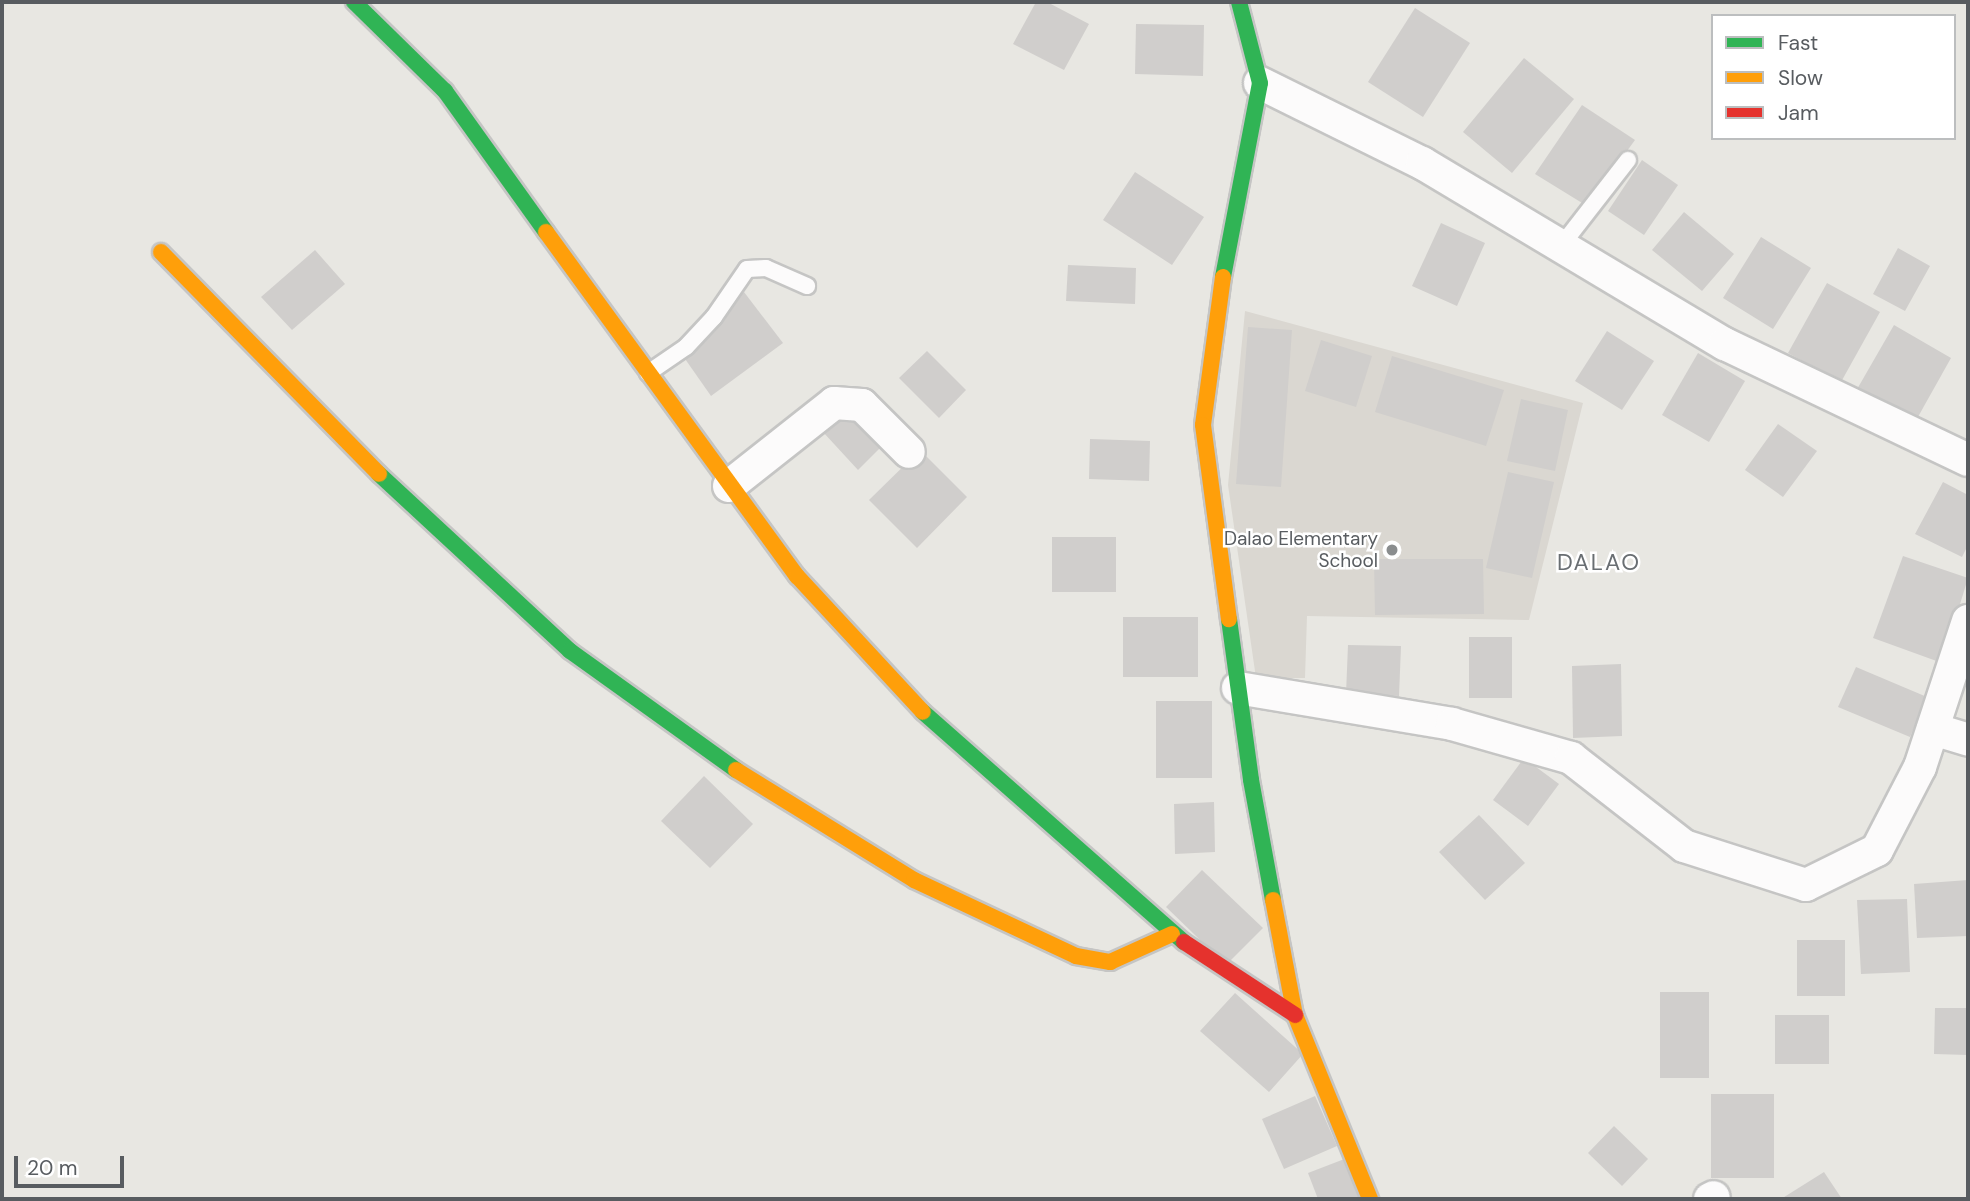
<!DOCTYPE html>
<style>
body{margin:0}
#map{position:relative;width:1970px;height:1201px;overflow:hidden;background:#e8e7e2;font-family:"DM Sans",sans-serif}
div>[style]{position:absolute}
.education>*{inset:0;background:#dad7d1}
.building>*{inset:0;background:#d0cecc}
.roads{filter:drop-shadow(2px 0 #c5c5c4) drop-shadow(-2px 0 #c5c5c4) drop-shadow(0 2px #c5c5c4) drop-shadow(0 -2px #c5c5c4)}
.lane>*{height:16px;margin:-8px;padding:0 8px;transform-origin:8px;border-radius:8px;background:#fcfbfb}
.street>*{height:32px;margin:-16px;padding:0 16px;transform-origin:16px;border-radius:16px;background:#fcfbfb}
.fast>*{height:16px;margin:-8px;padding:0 8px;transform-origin:8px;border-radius:8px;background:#30b455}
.slow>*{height:16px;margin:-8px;padding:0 8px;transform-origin:8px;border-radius:8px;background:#ff9f0a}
.jam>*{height:16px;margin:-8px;padding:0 8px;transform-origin:8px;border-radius:8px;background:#e5322d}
.dots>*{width:19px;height:19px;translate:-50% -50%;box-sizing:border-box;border:4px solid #fff;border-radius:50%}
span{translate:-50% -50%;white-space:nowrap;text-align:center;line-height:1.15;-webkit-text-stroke:5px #fff;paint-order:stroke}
.poi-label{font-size:19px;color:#585c60}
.right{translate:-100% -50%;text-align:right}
.quarter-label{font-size:23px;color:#696e72;letter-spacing:2px}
.frame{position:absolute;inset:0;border:4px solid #585c60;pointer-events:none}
.legend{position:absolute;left:1711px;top:14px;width:245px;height:126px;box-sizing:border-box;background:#fff;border:2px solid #bcbebf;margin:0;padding:9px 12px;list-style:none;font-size:21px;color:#585c60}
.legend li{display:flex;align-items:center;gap:14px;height:35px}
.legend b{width:35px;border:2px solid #bcbebf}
.scale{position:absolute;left:14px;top:1156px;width:110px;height:32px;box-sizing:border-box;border:4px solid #585c60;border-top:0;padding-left:9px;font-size:21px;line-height:24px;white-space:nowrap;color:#585c60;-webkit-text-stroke:5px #fff;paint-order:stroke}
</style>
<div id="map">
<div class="education">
<i style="clip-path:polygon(1245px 311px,1583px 403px,1529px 620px,1307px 616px,1305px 678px,1256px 678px,1228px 485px)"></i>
</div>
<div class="building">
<i style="clip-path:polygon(1036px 2px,1047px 2px,1089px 24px,1064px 70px,1013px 44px)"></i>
<i style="clip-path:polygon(1415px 8px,1470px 43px,1423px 117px,1368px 82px)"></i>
<i style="clip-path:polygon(1136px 24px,1204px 25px,1203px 76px,1135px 74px)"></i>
<i style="clip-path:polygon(1524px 58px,1574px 99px,1512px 173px,1463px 132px)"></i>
<i style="clip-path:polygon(1582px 105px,1635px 140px,1587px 206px,1535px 174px)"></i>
<i style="clip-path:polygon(1642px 160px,1678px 185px,1644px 235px,1608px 211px)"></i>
<i style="clip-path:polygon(1135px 172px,1204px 217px,1172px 265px,1103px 220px)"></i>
<i style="clip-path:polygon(1684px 212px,1734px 254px,1702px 291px,1652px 250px)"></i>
<i style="clip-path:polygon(1441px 223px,1485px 243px,1457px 306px,1412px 286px)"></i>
<i style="clip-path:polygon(1761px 237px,1811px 268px,1773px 329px,1723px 298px)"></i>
<i style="clip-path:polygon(1898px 248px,1930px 266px,1905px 311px,1873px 294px)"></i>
<i style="clip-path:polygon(315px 250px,345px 284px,292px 330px,261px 297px)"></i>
<i style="clip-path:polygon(1068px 265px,1136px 268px,1135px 304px,1066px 301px)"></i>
<i style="clip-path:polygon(1827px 283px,1880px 312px,1841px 382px,1788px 353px)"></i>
<i style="clip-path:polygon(744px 292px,783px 343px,711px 396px,683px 356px)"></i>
<i style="clip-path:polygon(1894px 325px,1951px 358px,1914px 424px,1856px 391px)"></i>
<i style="clip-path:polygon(1248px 327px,1292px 330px,1281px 487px,1236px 484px)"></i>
<i style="clip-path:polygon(1607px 331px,1654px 361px,1622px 410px,1575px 381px)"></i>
<i style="clip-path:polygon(1321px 340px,1372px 356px,1356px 407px,1305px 391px)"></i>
<i style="clip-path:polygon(927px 351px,966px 390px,939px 418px,899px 378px)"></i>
<i style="clip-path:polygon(1698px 353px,1745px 381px,1709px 442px,1662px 415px)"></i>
<i style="clip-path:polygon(1392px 356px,1504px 390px,1486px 446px,1375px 412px)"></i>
<i style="clip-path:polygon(1521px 399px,1568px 410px,1555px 471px,1507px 461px)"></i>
<i style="clip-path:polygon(849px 405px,890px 438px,858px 470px,823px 432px)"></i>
<i style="clip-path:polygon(1778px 424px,1817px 451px,1783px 497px,1745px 470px)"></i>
<i style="clip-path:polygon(1090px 439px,1150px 441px,1149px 481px,1089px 479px)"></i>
<i style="clip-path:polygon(920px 450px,967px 497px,917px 548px,869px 500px)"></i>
<i style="clip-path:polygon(1508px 472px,1554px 482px,1532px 578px,1486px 568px)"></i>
<i style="clip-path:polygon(1943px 482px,1968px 495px,1968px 545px,1962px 557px,1915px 534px)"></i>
<i style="clip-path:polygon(1052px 537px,1116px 537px,1116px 592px,1052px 592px)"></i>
<i style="clip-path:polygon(1903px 556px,1968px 578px,1942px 663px,1873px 638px)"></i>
<i style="clip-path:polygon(1374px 559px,1483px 559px,1484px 614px,1375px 615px)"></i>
<i style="clip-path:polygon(1123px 617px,1198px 617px,1198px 677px,1123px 677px)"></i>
<i style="clip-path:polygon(1469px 637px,1512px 637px,1512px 698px,1469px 698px)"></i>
<i style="clip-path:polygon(1348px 645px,1401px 646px,1399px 696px,1346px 694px)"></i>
<i style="clip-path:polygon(1621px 664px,1622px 736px,1573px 738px,1572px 666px)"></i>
<i style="clip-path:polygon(1856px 667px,1927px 697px,1910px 737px,1838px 707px)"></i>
<i style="clip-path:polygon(1156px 701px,1212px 701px,1212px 778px,1156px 778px)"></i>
<i style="clip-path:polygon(1524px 758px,1559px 784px,1528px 826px,1493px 800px)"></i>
<i style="clip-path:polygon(704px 776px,753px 824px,710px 868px,661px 821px)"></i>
<i style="clip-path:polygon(1214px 802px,1215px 852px,1175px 854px,1174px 804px)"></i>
<i style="clip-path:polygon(1479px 815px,1525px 863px,1485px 900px,1439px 852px)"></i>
<i style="clip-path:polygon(1202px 870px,1263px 928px,1226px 965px,1166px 907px)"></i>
<i style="clip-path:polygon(1968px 880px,1968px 936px,1917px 938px,1914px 884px)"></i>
<i style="clip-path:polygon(1907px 899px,1910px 972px,1861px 974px,1857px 900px)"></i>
<i style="clip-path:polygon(1797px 940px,1845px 940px,1845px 996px,1797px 996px)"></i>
<i style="clip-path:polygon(1660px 992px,1709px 992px,1709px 1078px,1660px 1078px)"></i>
<i style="clip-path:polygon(1235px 993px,1303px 1054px,1269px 1092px,1200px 1031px)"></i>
<i style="clip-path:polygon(1935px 1008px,1968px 1008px,1968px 1055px,1934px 1054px)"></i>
<i style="clip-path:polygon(1775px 1015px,1829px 1015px,1829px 1064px,1775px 1064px)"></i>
<i style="clip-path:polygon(1711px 1094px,1774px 1094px,1774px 1178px,1711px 1178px)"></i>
<i style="clip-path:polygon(1315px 1096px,1337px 1146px,1284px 1169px,1262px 1119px)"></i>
<i style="clip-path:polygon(1614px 1126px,1648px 1159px,1622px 1186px,1588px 1153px)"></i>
<i style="clip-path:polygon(1347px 1158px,1363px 1199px,1318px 1199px,1308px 1173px)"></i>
<i style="clip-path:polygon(1824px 1172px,1842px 1199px,1781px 1199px)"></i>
</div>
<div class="roads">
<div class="lane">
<i style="left:1561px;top:246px;width:109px;rotate:-52.1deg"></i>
<i style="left:648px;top:373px;width:46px;rotate:-34.4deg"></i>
<i style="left:686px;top:347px;width:41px;rotate:-47deg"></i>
<i style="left:714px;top:317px;width:58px;rotate:-55.5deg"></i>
<i style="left:747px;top:269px;width:19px;rotate:-3deg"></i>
<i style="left:766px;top:268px;width:45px;rotate:23.7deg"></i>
</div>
<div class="street">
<i style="left:1260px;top:83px;width:181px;rotate:26.3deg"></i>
<i style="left:1422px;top:163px;width:353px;rotate:30.9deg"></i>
<i style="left:1725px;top:344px;width:269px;rotate:25.5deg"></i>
<i style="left:729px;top:486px;width:134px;rotate:-38.3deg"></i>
<i style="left:834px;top:403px;width:28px;rotate:4deg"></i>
<i style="left:862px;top:405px;width:66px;rotate:45deg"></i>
<i style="left:1238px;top:688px;width:217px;rotate:9.5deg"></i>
<i style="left:1452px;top:724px;width:124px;rotate:15.9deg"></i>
<i style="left:1571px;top:758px;width:143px;rotate:37.9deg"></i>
<i style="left:1684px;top:846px;width:128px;rotate:17.7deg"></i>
<i style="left:1806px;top:885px;width:79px;rotate:-26.2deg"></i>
<i style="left:1877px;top:850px;width:93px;rotate:-62.6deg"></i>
<i style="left:1920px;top:767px;width:154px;rotate:-71.8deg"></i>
<i style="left:1933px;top:729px;width:37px;rotate:17deg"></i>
<i style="left:1710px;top:1199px;width:4px;rotate:-27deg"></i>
</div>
<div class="fast">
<i style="left:354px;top:2px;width:127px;rotate:44.4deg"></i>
<i style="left:445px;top:91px;width:173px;rotate:54.4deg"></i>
<i style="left:1223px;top:277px;width:197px;rotate:-79.2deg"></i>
<i style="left:1260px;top:83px;width:84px;rotate:-104.5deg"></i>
<i style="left:379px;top:474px;width:260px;rotate:42.8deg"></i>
<i style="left:570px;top:651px;width:204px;rotate:35.6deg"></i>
<i style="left:1229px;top:619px;width:162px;rotate:82.2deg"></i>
<i style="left:1251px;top:780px;width:122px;rotate:79.6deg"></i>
<i style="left:923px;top:712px;width:348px;rotate:41.4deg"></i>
</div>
<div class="slow">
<i style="left:546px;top:232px;width:426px;rotate:53.9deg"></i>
<i style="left:797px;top:576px;width:185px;rotate:47.2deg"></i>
<i style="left:161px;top:252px;width:311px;rotate:45.5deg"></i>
<i style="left:1223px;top:277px;width:149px;rotate:97.7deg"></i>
<i style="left:1203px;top:425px;width:196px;rotate:82.4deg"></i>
<i style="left:736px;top:770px;width:209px;rotate:31.7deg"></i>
<i style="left:914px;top:880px;width:179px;rotate:25.1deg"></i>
<i style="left:1076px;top:956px;width:35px;rotate:10deg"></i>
<i style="left:1110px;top:962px;width:68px;rotate:-24.3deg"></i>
<i style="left:1273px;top:900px;width:117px;rotate:79.2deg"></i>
<i style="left:1295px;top:1015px;width:199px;rotate:67.8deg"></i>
</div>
<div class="jam">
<i style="left:1184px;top:942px;width:133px;rotate:33.3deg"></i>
</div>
</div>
<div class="dots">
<i style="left:1392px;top:550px;background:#8a8d8e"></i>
</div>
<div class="poi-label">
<span class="right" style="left:1378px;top:550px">Dalao Elementary<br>School</span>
</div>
<div class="quarter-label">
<span style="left:1599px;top:562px">DALAO</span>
</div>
<div class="frame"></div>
<ul class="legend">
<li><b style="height:9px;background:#30b455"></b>Fast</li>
<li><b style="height:9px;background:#ff9f0a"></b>Slow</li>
<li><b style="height:9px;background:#e5322d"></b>Jam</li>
</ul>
<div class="scale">20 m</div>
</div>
